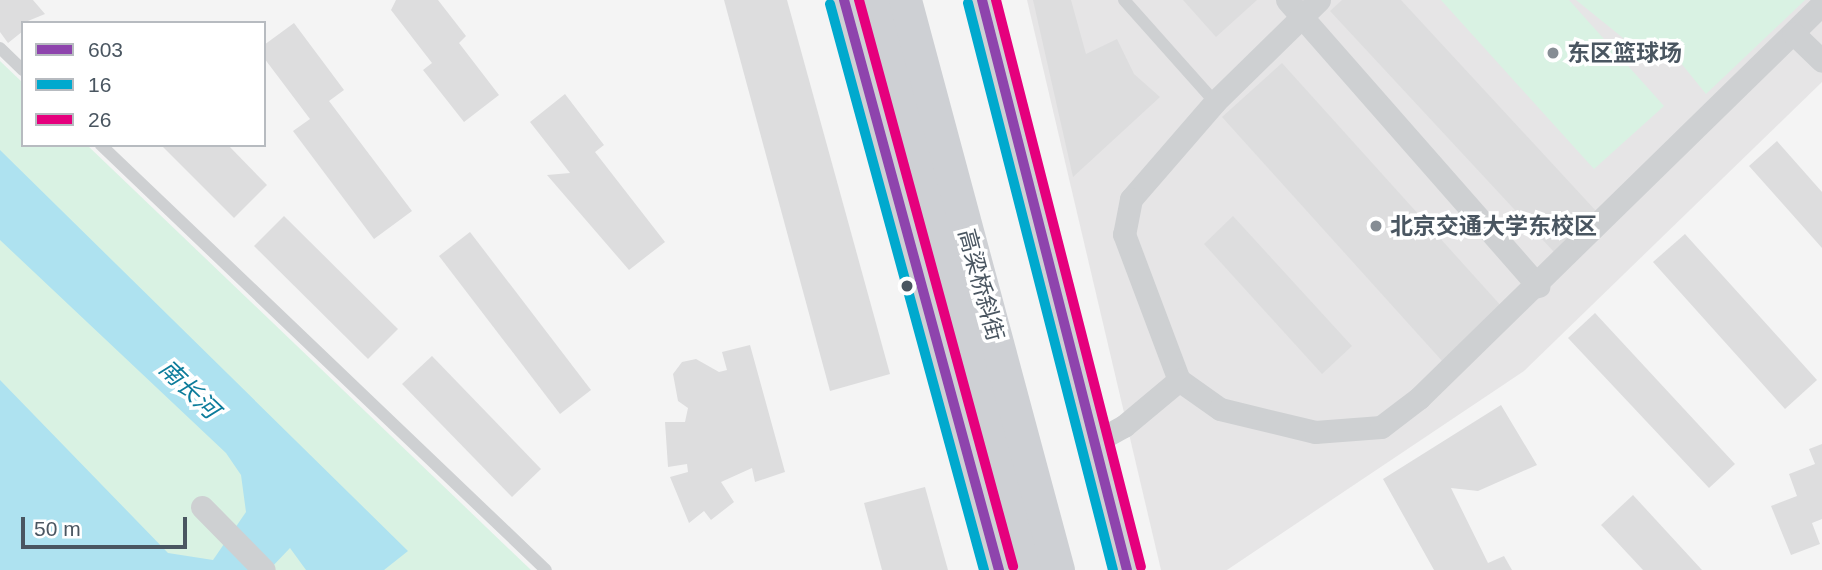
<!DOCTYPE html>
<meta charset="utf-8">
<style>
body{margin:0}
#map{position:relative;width:1822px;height:570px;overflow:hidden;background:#f4f4f4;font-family:Helvetica,"Noto Sans SC",sans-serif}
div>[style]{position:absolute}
.education>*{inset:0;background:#e6e5e6}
.green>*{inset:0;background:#d9f2e3}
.water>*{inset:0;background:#aee2f0}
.building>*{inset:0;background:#ddddde}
.lane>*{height:12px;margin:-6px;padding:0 6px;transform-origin:6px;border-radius:6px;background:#ced0d2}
.street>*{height:23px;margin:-11.5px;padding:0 11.5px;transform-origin:11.5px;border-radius:11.5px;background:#ced0d2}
.secondary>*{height:33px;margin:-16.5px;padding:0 16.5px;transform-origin:16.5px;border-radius:16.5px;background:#ced0d4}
.bus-1>*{height:10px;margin:-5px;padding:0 5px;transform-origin:5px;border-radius:5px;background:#8e44ad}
.bus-2>*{height:10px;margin:-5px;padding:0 5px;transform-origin:5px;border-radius:5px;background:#00a9ce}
.bus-3>*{height:10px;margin:-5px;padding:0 5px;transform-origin:5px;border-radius:5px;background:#e5007d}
.dots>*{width:19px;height:19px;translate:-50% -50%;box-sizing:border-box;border:4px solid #fff;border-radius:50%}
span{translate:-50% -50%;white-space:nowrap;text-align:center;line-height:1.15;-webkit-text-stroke:7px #fff;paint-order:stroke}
.poi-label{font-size:23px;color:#4a5661;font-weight:700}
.left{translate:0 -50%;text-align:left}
.street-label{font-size:23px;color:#4a5661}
.water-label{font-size:24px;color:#0c7c9b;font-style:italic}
.legend{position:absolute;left:21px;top:21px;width:245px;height:126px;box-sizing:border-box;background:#fff;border:2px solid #b7bbc0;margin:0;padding:9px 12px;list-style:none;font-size:21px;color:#4a5661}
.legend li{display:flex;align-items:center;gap:14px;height:35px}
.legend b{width:35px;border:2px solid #b7bbc0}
.scale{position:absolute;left:21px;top:517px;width:166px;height:32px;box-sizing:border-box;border:4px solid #4a5661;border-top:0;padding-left:9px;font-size:21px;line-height:24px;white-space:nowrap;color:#4a5661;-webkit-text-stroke:5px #fff;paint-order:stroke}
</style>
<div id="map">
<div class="education">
<i style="clip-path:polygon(1027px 0,1822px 0,1822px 82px,1524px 371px,1227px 570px,1161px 570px)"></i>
</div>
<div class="green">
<i style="clip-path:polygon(1441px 0,1569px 0,1664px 106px,1594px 169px)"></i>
<i style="clip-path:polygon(1576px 0,1805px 0,1706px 94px,1676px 57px,1628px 42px)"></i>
<i style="clip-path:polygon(0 61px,23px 83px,23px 145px,87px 145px,531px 570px,0 570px)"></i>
</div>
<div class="water">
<i style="clip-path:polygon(0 150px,408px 551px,384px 570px,306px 570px,290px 548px,269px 570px,0 570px,0 380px,168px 553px,213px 560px,246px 512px,241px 475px,226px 453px,0 240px)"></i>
</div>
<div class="building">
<i style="clip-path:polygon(0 0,33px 0,45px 14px,23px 23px,23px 31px,8px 43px,0 32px)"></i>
<i style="clip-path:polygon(396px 0,438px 0,466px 36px,459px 43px,499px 95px,464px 122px,423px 70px,432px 63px,391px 10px)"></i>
<i style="clip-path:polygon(724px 0,787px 0,890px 374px,830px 391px)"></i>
<i style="clip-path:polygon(1033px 0,1071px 0,1086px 54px,1117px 39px,1134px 74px,1160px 97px,1073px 177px)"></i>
<i style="clip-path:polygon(1183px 0,1257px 0,1216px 37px)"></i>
<i style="clip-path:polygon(1342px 0,1401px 0,1597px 212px,1554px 252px,1330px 11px)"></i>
<i style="clip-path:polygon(294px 23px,344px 90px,329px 101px,412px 211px,374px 239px,293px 131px,310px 119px,264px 58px,264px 45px)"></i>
<i style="clip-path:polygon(1282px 63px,1503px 308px,1443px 362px,1222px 117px)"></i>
<i style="clip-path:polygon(565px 94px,604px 145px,595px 152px,665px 242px,629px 270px,547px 175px,570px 173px,530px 122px)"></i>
<i style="clip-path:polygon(1777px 141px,1822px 192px,1822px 248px,1749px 166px)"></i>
<i style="clip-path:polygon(161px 145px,228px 145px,267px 185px,234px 218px)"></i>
<i style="clip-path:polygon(284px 216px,398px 329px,368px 359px,254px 246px)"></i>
<i style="clip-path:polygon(1233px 216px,1352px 346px,1322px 374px,1204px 244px)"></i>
<i style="clip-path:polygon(470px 232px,591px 390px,560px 414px,439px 256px)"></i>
<i style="clip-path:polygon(1685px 234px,1817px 380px,1785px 409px,1653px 262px)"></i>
<i style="clip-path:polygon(1595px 313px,1735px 464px,1709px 488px,1568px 338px)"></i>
<i style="clip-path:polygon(750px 345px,785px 472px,755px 482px,752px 468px,721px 482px,734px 502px,711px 520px,704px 511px,689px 523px,670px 477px,688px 472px,687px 464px,668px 467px,665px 422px,685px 422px,688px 408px,678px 401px,673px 374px,682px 362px,696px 359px,719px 372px,727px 370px,722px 352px)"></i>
<i style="clip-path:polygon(432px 356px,541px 469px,512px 497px,402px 384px)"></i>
<i style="clip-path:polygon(1501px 405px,1537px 465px,1478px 491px,1451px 488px,1488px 563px,1504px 556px,1512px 570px,1434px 570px,1383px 479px)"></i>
<i style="clip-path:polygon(1822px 444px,1822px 519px,1812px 523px,1820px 544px,1791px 555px,1771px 506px,1797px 496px,1789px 474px,1815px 464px,1809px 449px)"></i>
<i style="clip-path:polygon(925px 487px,948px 570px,882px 570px,864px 503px)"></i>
<i style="clip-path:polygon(1633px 495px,1702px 570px,1643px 570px,1601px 525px)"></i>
</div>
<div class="lane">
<i style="left:1124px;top:0;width:137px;rotate:48.3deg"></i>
<i style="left:0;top:48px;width:32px;rotate:44deg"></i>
<i style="left:101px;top:145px;width:615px;rotate:43.68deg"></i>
</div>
<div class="street">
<i style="left:1287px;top:0;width:381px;rotate:48.7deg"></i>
<i style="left:1319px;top:0;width:146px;rotate:135.6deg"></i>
<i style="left:1215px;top:102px;width:128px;rotate:130.9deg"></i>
<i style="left:1131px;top:199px;width:36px;rotate:101deg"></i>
<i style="left:1124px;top:234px;width:156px;rotate:69.4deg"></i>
<i style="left:1179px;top:380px;width:50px;rotate:35.3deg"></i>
<i style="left:1220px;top:409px;width:98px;rotate:13.6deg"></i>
<i style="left:1315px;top:432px;width:66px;rotate:-4.3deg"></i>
<i style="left:1381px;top:427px;width:48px;rotate:-37.3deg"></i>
<i style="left:1419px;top:398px;width:564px;rotate:-44.35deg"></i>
<i style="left:1793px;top:33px;width:40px;rotate:44deg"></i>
<i style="left:1095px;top:442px;width:33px;rotate:-29deg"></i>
<i style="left:1124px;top:426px;width:72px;rotate:-39.9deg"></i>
<i style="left:202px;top:507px;width:88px;rotate:45.5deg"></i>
</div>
<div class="secondary">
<i style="left:844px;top:0;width:591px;rotate:74.79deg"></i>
<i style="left:877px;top:0;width:590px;rotate:75.07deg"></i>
<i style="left:905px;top:0;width:590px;rotate:74.97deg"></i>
<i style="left:982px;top:0;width:588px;rotate:75.73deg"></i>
</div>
<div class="bus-1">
<i style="left:844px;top:0;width:591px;rotate:74.79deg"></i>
<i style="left:982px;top:0;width:588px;rotate:75.73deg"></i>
</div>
<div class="bus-2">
<i style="left:968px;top:3px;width:585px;rotate:75.66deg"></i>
<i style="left:830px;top:4px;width:587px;rotate:74.78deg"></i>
</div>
<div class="bus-3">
<i style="left:859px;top:0;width:587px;rotate:74.78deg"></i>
<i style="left:996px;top:0;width:585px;rotate:75.66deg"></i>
</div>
<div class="dots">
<i style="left:1553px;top:53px;background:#868d94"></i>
<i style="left:1376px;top:226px;background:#868d94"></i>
<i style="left:907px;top:286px;background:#4a5661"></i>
</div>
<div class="poi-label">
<span class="left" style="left:1567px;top:53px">东区篮球场</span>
<span class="left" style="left:1390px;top:226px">北京交通大学东校区</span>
</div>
<div class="street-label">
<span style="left:981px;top:285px;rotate:75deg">高梁桥斜街</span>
</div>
<div class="water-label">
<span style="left:189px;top:389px;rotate:44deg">南长河</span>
</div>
<ul class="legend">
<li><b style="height:9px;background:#8e44ad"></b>603</li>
<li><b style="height:9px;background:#00a9ce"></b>16</li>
<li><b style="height:9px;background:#e5007d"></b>26</li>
</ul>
<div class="scale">50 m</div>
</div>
